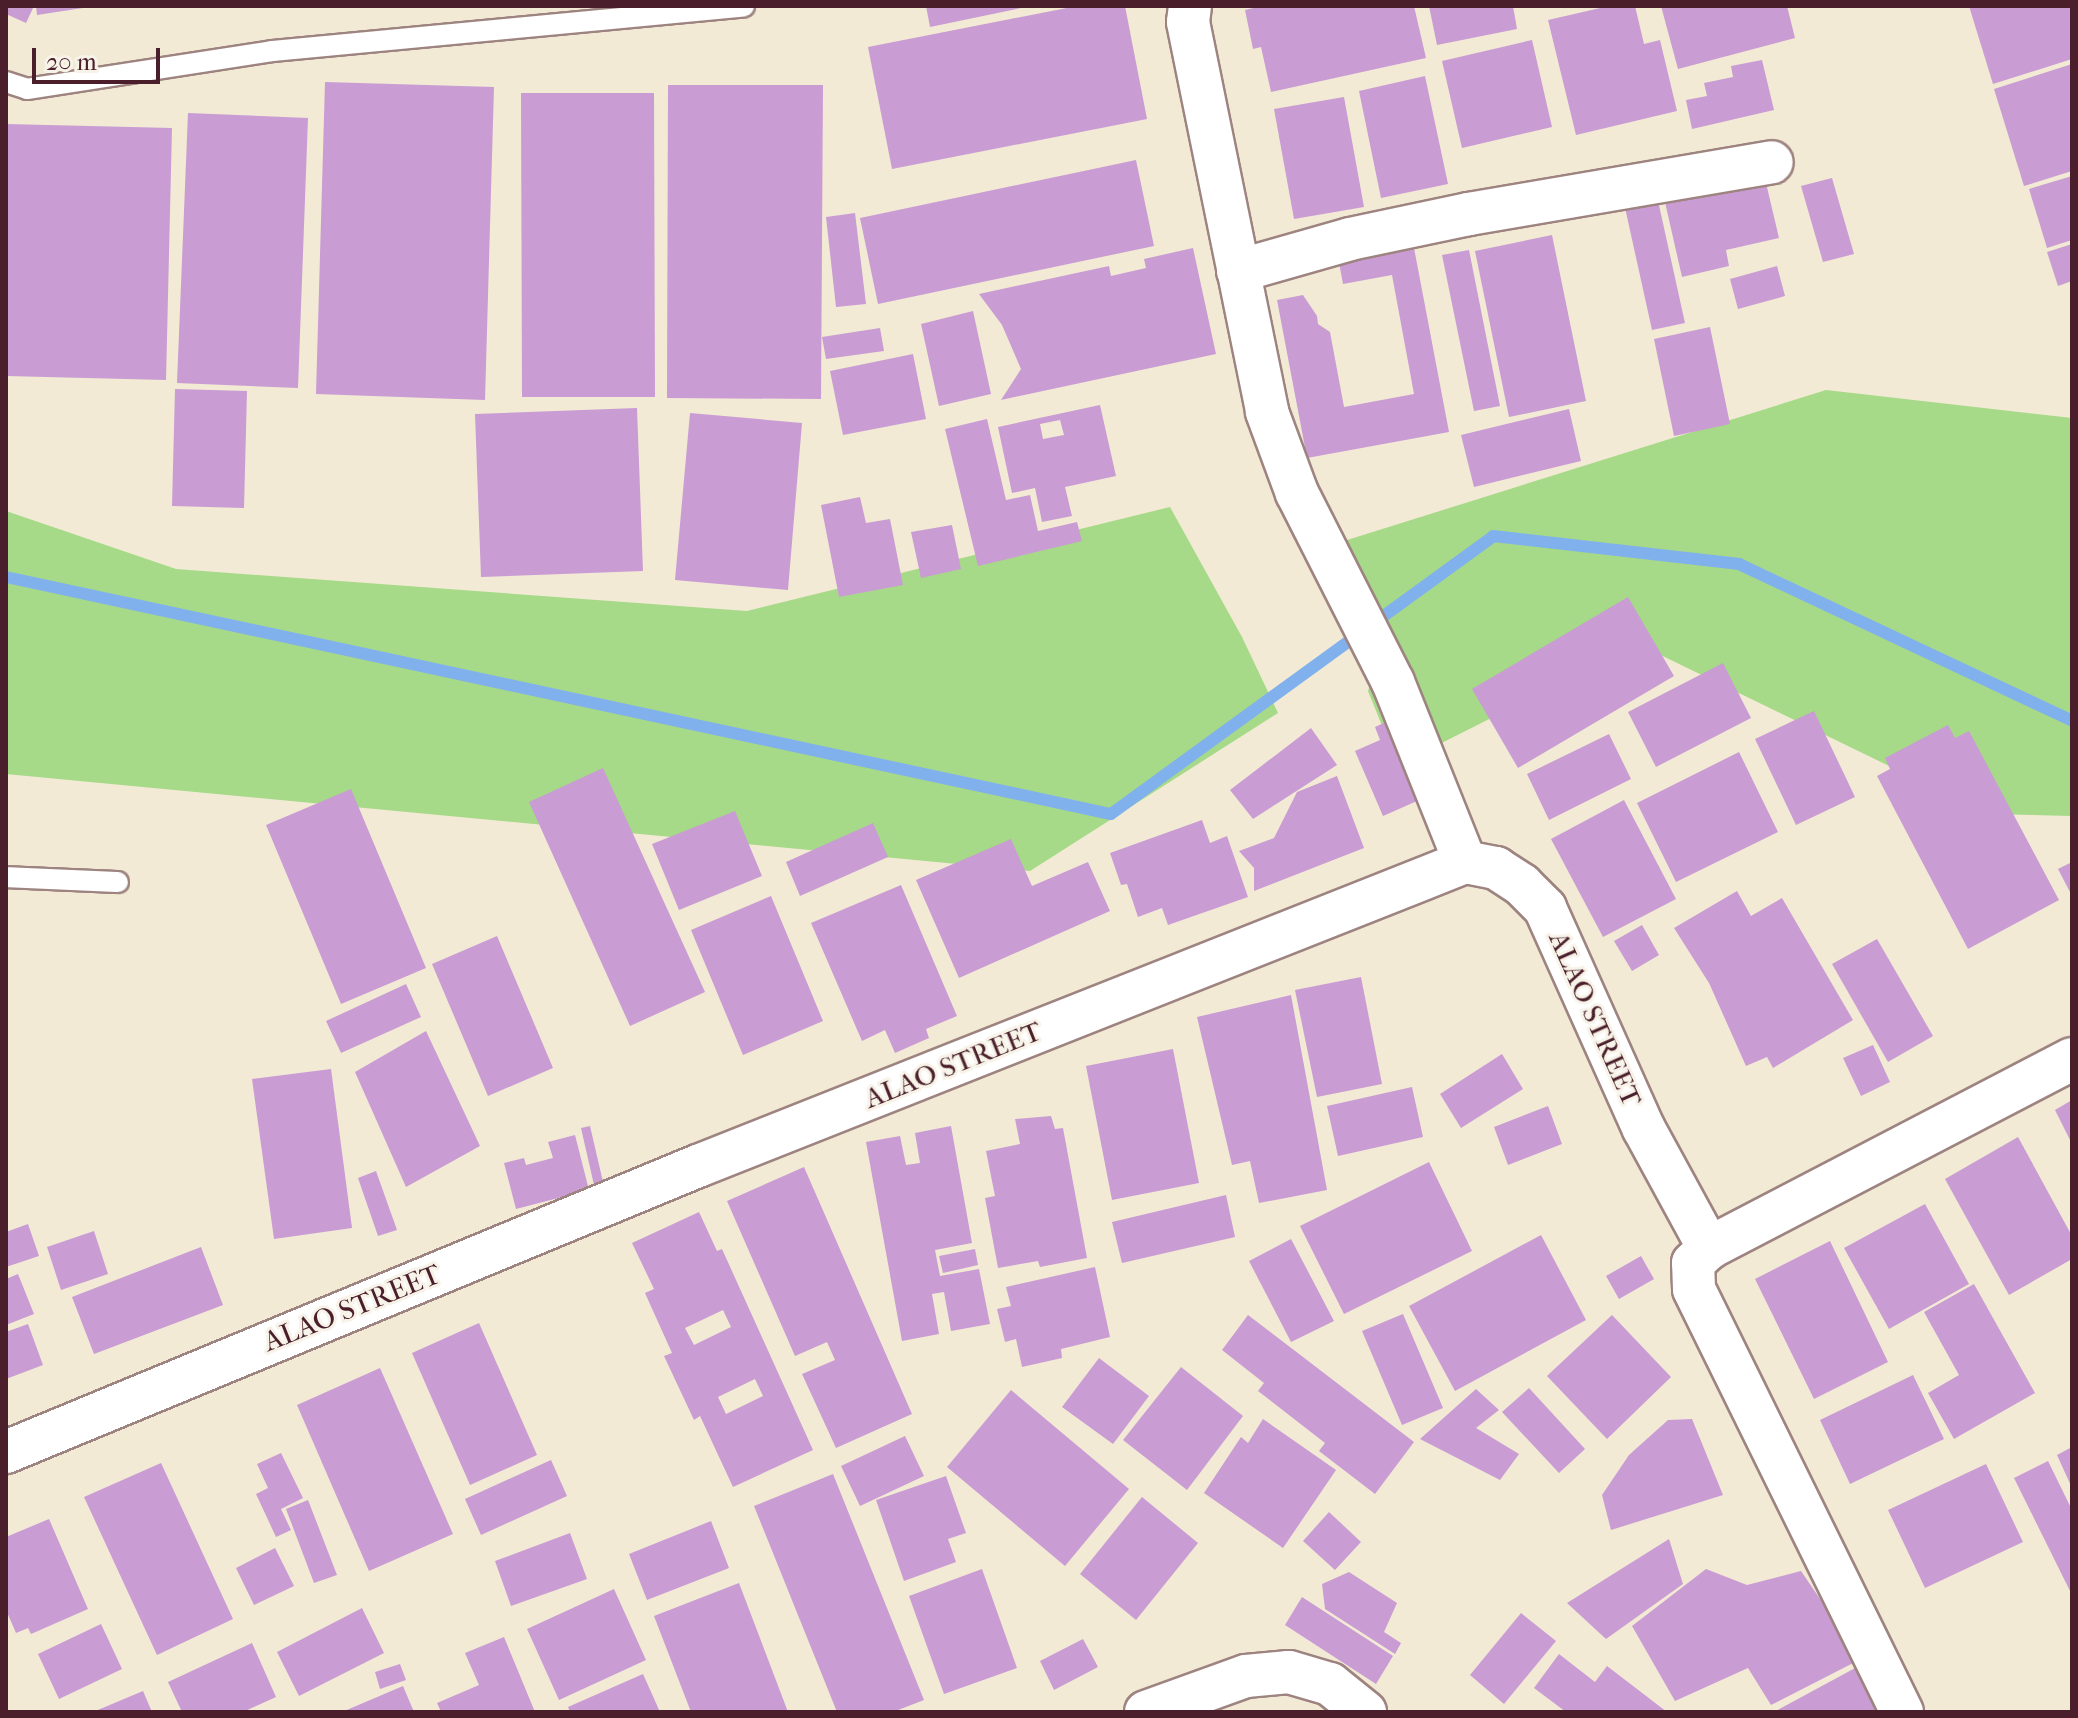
<!DOCTYPE html>
<style>
body{margin:0}
#map{position:relative;width:2078px;height:1718px;overflow:hidden;background:#f2ead5;font-family:"IM FELL French Canon",serif}
div>[style]{position:absolute}
.green>*{inset:0;background:#a6d988}
.stream>*{height:12px;margin:-6px;padding:0 6px;transform-origin:6px;border-radius:6px;background:#81b1ec}
.building>*{inset:0;background:#c99cd4}
.roads{filter:drop-shadow(2px 0 #9e8480) drop-shadow(-2px 0 #9e8480) drop-shadow(0 2px #9e8480) drop-shadow(0 -2px #9e8480)}
.lane>*{height:20px;margin:-10px;padding:0 10px;transform-origin:10px;border-radius:10px;background:#fff}
.street>*{height:42px;margin:-21px;padding:0 21px;transform-origin:21px;border-radius:21px;background:#fff}
span{translate:-50% -50%;white-space:nowrap;text-align:center;line-height:1.15;-webkit-text-stroke:6px #f7f3e8;paint-order:stroke}
.street-label{font-size:28px;color:#4a1f2b}
.frame{position:absolute;inset:0;border:8px solid #4a1f2b;pointer-events:none}
.scale{position:absolute;left:32px;top:48px;width:128px;height:36px;box-sizing:border-box;border:4px solid #4a1f2b;border-top:0;padding-left:10px;font-size:24px;line-height:28px;white-space:nowrap;color:#4a1f2b;-webkit-text-stroke:6px #f7f3e8;paint-order:stroke}
</style>
<div id="map">
<div class="green">
<i style="clip-path:polygon(1826px 390px,2072px 418px,2072px 816px,1988px 814px,1638px 644px,1398px 765px,1368px 691px,1384px 640px,1344px 541px)"></i>
<i style="clip-path:polygon(1170px 507px,1242px 637px,1278px 713px,1030px 871px,6px 774px,6px 511px,176px 569px,747px 611px)"></i>
</div>
<div class="stream">
<i style="left:6px;top:577px;width:1130px;rotate:12.11deg"></i>
<i style="left:1111px;top:814px;width:472px;rotate:-36deg"></i>
<i style="left:1493px;top:536px;width:248px;rotate:6.5deg"></i>
<i style="left:1739px;top:564px;width:368px;rotate:25.2deg"></i>
</div>
<div class="building">
<i style="clip-path:polygon(9px 6px,34px 6px,26px 23px,6px 14px)"></i>
<i style="clip-path:polygon(36px 6px,83px 6px,83px 8px,37px 15px)"></i>
<i style="clip-path:polygon(926px 6px,1026px 6px,1026px 7px,930px 27px)"></i>
<i style="clip-path:polygon(1077px 6px,1125px 6px,1147px 119px,892px 169px,868px 47px)"></i>
<i style="clip-path:polygon(1262px 6px,1414px 6px,1426px 58px,1271px 92px,1261px 47px,1253px 49px,1245px 10px)"></i>
<i style="clip-path:polygon(1429px 6px,1513px 6px,1517px 29px,1437px 45px)"></i>
<i style="clip-path:polygon(1609px 6px,1635px 6px,1644px 44px,1660px 40px,1677px 111px,1576px 135px,1548px 20px)"></i>
<i style="clip-path:polygon(1661px 6px,1787px 6px,1795px 38px,1678px 69px)"></i>
<i style="clip-path:polygon(1969px 6px,2072px 6px,2072px 59px,1993px 84px)"></i>
<i style="clip-path:polygon(1532px 40px,1552px 127px,1462px 148px,1442px 61px)"></i>
<i style="clip-path:polygon(1762px 60px,1774px 110px,1692px 129px,1686px 100px,1707px 96px,1704px 83px,1733px 77px,1731px 66px)"></i>
<i style="clip-path:polygon(2072px 64px,2072px 171px,2024px 186px,1994px 89px)"></i>
<i style="clip-path:polygon(1425px 76px,1448px 184px,1381px 198px,1359px 91px)"></i>
<i style="clip-path:polygon(325px 82px,494px 87px,485px 400px,316px 394px)"></i>
<i style="clip-path:polygon(668px 85px,823px 85px,821px 399px,667px 398px)"></i>
<i style="clip-path:polygon(521px 93px,654px 93px,655px 397px,522px 397px)"></i>
<i style="clip-path:polygon(1344px 97px,1364px 207px,1294px 219px,1274px 109px)"></i>
<i style="clip-path:polygon(188px 113px,308px 118px,298px 388px,177px 383px)"></i>
<i style="clip-path:polygon(6px 124px,172px 128px,166px 380px,6px 376px)"></i>
<i style="clip-path:polygon(1136px 160px,1154px 246px,878px 304px,860px 218px)"></i>
<i style="clip-path:polygon(1762px 166px,1779px 238px,1726px 250px,1729px 266px,1682px 277px,1662px 189px)"></i>
<i style="clip-path:polygon(2072px 176px,2072px 240px,2047px 248px,2029px 189px)"></i>
<i style="clip-path:polygon(1832px 178px,1854px 254px,1823px 262px,1801px 186px)"></i>
<i style="clip-path:polygon(1655px 187px,1685px 323px,1652px 330px,1622px 194px)"></i>
<i style="clip-path:polygon(855px 213px,866px 304px,836px 307px,826px 217px)"></i>
<i style="clip-path:polygon(1411px 232px,1449px 432px,1307px 458px,1277px 300px,1303px 295px,1317px 316px,1318px 324px,1330px 332px,1344px 407px,1414px 394px,1392px 275px,1343px 284px,1336px 246px)"></i>
<i style="clip-path:polygon(1552px 235px,1586px 401px,1509px 417px,1475px 251px)"></i>
<i style="clip-path:polygon(2072px 244px,2072px 281px,2058px 286px,2047px 252px)"></i>
<i style="clip-path:polygon(1193px 248px,1216px 354px,1001px 400px,1021px 369px,1002px 325px,979px 294px,1109px 266px,1111px 276px,1146px 268px,1144px 259px)"></i>
<i style="clip-path:polygon(1469px 250px,1500px 406px,1474px 411px,1442px 255px)"></i>
<i style="clip-path:polygon(1777px 266px,1785px 296px,1738px 309px,1730px 279px)"></i>
<i style="clip-path:polygon(973px 311px,991px 394px,939px 406px,921px 324px)"></i>
<i style="clip-path:polygon(1710px 327px,1730px 424px,1674px 436px,1654px 339px)"></i>
<i style="clip-path:polygon(880px 328px,884px 351px,826px 359px,822px 337px)"></i>
<i style="clip-path:polygon(913px 354px,926px 419px,843px 435px,830px 371px)"></i>
<i style="clip-path:polygon(175px 389px,247px 391px,244px 508px,172px 506px)"></i>
<i style="clip-path:polygon(evenodd,1100px 405px,1116px 476px,1065px 487px,1072px 516px,1042px 522px,1035px 488px,1012px 493px,998px 427px,1100px 405px,1060px 420px,1064px 435px,1043px 439px,1040px 424px,1060px 420px)"></i>
<i style="clip-path:polygon(637px 408px,643px 571px,481px 577px,475px 414px)"></i>
<i style="clip-path:polygon(1569px 409px,1581px 461px,1474px 487px,1461px 435px)"></i>
<i style="clip-path:polygon(690px 413px,802px 423px,788px 590px,675px 580px)"></i>
<i style="clip-path:polygon(987px 419px,1006px 500px,1030px 495px,1038px 531px,1077px 522px,1082px 541px,978px 566px,945px 429px)"></i>
<i style="clip-path:polygon(860px 497px,866px 523px,890px 519px,903px 585px,839px 597px,821px 505px)"></i>
<i style="clip-path:polygon(952px 525px,961px 569px,921px 578px,911px 532px)"></i>
<i style="clip-path:polygon(1628px 597px,1674px 676px,1518px 768px,1472px 689px)"></i>
<i style="clip-path:polygon(1723px 663px,1751px 718px,1656px 767px,1628px 712px)"></i>
<i style="clip-path:polygon(1814px 711px,1855px 797px,1796px 825px,1755px 739px)"></i>
<i style="clip-path:polygon(1399px 716px,1433px 794px,1383px 816px,1355px 751px,1380px 740px,1375px 727px)"></i>
<i style="clip-path:polygon(1948px 725px,1955px 738px,1969px 731px,2059px 900px,1968px 949px,1877px 776px,1890px 769px,1885px 758px)"></i>
<i style="clip-path:polygon(1311px 728px,1337px 765px,1253px 819px,1230px 790px)"></i>
<i style="clip-path:polygon(1609px 734px,1631px 779px,1549px 820px,1527px 774px)"></i>
<i style="clip-path:polygon(1739px 752px,1778px 832px,1676px 882px,1637px 803px)"></i>
<i style="clip-path:polygon(603px 768px,705px 992px,630px 1026px,529px 802px)"></i>
<i style="clip-path:polygon(1337px 776px,1364px 848px,1254px 891px,1254px 868px,1239px 851px,1274px 838px,1297px 792px)"></i>
<i style="clip-path:polygon(351px 789px,426px 968px,341px 1004px,266px 825px)"></i>
<i style="clip-path:polygon(1624px 800px,1676px 899px,1603px 937px,1551px 839px)"></i>
<i style="clip-path:polygon(735px 811px,762px 876px,679px 910px,652px 844px)"></i>
<i style="clip-path:polygon(1202px 820px,1210px 843px,1227px 836px,1248px 897px,1168px 925px,1162px 908px,1138px 917px,1127px 884px,1121px 885px,1110px 853px)"></i>
<i style="clip-path:polygon(873px 823px,888px 857px,800px 896px,786px 862px)"></i>
<i style="clip-path:polygon(1011px 839px,1032px 886px,1088px 862px,1110px 911px,959px 978px,916px 880px)"></i>
<i style="clip-path:polygon(2072px 862px,2072px 896px,2058px 869px)"></i>
<i style="clip-path:polygon(901px 885px,957px 1016px,926px 1029px,929px 1038px,895px 1053px,885px 1030px,862px 1041px,811px 923px)"></i>
<i style="clip-path:polygon(1737px 891px,1751px 916px,1782px 898px,1853px 1020px,1773px 1068px,1767px 1057px,1746px 1066px,1709px 983px,1674px 928px)"></i>
<i style="clip-path:polygon(771px 896px,823px 1021px,743px 1055px,691px 930px)"></i>
<i style="clip-path:polygon(1642px 925px,1659px 955px,1632px 971px,1614px 941px)"></i>
<i style="clip-path:polygon(497px 936px,553px 1068px,488px 1096px,432px 964px)"></i>
<i style="clip-path:polygon(1877px 939px,1933px 1036px,1888px 1062px,1832px 964px)"></i>
<i style="clip-path:polygon(1361px 977px,1382px 1084px,1317px 1097px,1295px 990px)"></i>
<i style="clip-path:polygon(406px 984px,421px 1017px,341px 1053px,326px 1021px)"></i>
<i style="clip-path:polygon(1291px 995px,1327px 1190px,1259px 1203px,1250px 1161px,1232px 1165px,1197px 1017px)"></i>
<i style="clip-path:polygon(426px 1031px,480px 1146px,406px 1187px,355px 1072px)"></i>
<i style="clip-path:polygon(1873px 1045px,1890px 1082px,1861px 1096px,1843px 1058px)"></i>
<i style="clip-path:polygon(1173px 1049px,1199px 1183px,1112px 1200px,1086px 1066px)"></i>
<i style="clip-path:polygon(1502px 1054px,1523px 1089px,1461px 1128px,1440px 1094px)"></i>
<i style="clip-path:polygon(331px 1069px,352px 1228px,274px 1239px,252px 1079px)"></i>
<i style="clip-path:polygon(1412px 1087px,1423px 1137px,1338px 1156px,1327px 1106px)"></i>
<i style="clip-path:polygon(2072px 1100px,2072px 1144px,2055px 1110px)"></i>
<i style="clip-path:polygon(1548px 1106px,1562px 1144px,1508px 1165px,1494px 1127px)"></i>
<i style="clip-path:polygon(1051px 1116px,1055px 1129px,1063px 1128px,1087px 1258px,1040px 1267px,1038px 1261px,998px 1268px,985px 1198px,995px 1196px,986px 1151px,1020px 1144px,1015px 1119px)"></i>
<i style="clip-path:polygon(590px 1126px,603px 1182px,594px 1185px,581px 1128px)"></i>
<i style="clip-path:polygon(951px 1126px,972px 1243px,935px 1250px,940px 1276px,979px 1269px,990px 1324px,951px 1331px,944px 1292px,932px 1294px,939px 1334px,902px 1341px,866px 1142px,900px 1136px,906px 1165px,920px 1163px,915px 1133px)"></i>
<i style="clip-path:polygon(575px 1135px,589px 1190px,516px 1209px,504px 1163px,524px 1158px,526px 1165px,553px 1158px,548px 1142px)"></i>
<i style="clip-path:polygon(2018px 1137px,2072px 1236px,2072px 1259px,2009px 1295px,1945px 1179px)"></i>
<i style="clip-path:polygon(1429px 1162px,1472px 1251px,1344px 1314px,1300px 1226px)"></i>
<i style="clip-path:polygon(804px 1167px,912px 1414px,836px 1448px,802px 1374px,835px 1360px,827px 1342px,795px 1356px,727px 1201px)"></i>
<i style="clip-path:polygon(376px 1171px,397px 1230px,378px 1236px,358px 1178px)"></i>
<i style="clip-path:polygon(1226px 1195px,1235px 1237px,1122px 1263px,1112px 1222px)"></i>
<i style="clip-path:polygon(1925px 1204px,1969px 1284px,1889px 1329px,1844px 1248px)"></i>
<i style="clip-path:polygon(evenodd,699px 1212px,717px 1251px,722px 1249px,813px 1450px,733px 1487px,700px 1416px,694px 1420px,664px 1356px,672px 1353px,645px 1293px,654px 1289px,632px 1243px,699px 1212px,723px 1310px,731px 1327px,694px 1345px,685px 1328px,723px 1310px,699px 1212px,755px 1379px,763px 1396px,726px 1414px,718px 1397px,755px 1379px)"></i>
<i style="clip-path:polygon(28px 1224px,39px 1256px,6px 1267px,6px 1232px)"></i>
<i style="clip-path:polygon(94px 1231px,108px 1274px,61px 1290px,47px 1247px)"></i>
<i style="clip-path:polygon(1541px 1235px,1586px 1320px,1455px 1391px,1409px 1306px)"></i>
<i style="clip-path:polygon(1291px 1239px,1334px 1321px,1291px 1342px,1249px 1261px)"></i>
<i style="clip-path:polygon(1830px 1241px,1888px 1362px,1814px 1399px,1755px 1279px)"></i>
<i style="clip-path:polygon(201px 1247px,223px 1305px,94px 1354px,72px 1297px)"></i>
<i style="clip-path:polygon(975px 1249px,978px 1265px,943px 1273px,939px 1256px)"></i>
<i style="clip-path:polygon(1641px 1256px,1654px 1279px,1619px 1299px,1606px 1276px)"></i>
<i style="clip-path:polygon(1095px 1267px,1110px 1337px,1061px 1349px,1062px 1358px,1022px 1367px,1016px 1339px,1005px 1342px,997px 1309px,1011px 1306px,1006px 1287px)"></i>
<i style="clip-path:polygon(18px 1274px,34px 1314px,6px 1325px,6px 1279px)"></i>
<i style="clip-path:polygon(1974px 1284px,2035px 1393px,1954px 1439px,1928px 1393px,1959px 1375px,1924px 1312px)"></i>
<i style="clip-path:polygon(1403px 1314px,1443px 1408px,1402px 1425px,1362px 1331px)"></i>
<i style="clip-path:polygon(1248px 1315px,1414px 1442px,1375px 1494px,1319px 1451px,1325px 1443px,1258px 1391px,1264px 1383px,1222px 1350px)"></i>
<i style="clip-path:polygon(1612px 1315px,1671px 1377px,1607px 1439px,1547px 1376px)"></i>
<i style="clip-path:polygon(479px 1323px,537px 1455px,470px 1485px,412px 1353px)"></i>
<i style="clip-path:polygon(28px 1324px,43px 1365px,6px 1379px,6px 1332px)"></i>
<i style="clip-path:polygon(1099px 1358px,1149px 1396px,1113px 1444px,1062px 1407px)"></i>
<i style="clip-path:polygon(1181px 1367px,1243px 1416px,1187px 1490px,1123px 1440px)"></i>
<i style="clip-path:polygon(380px 1368px,453px 1534px,369px 1571px,297px 1405px)"></i>
<i style="clip-path:polygon(1913px 1375px,1944px 1439px,1850px 1484px,1820px 1420px)"></i>
<i style="clip-path:polygon(1529px 1388px,1585px 1449px,1559px 1473px,1502px 1412px)"></i>
<i style="clip-path:polygon(1476px 1389px,1499px 1410px,1476px 1428px,1519px 1454px,1500px 1480px,1420px 1439px)"></i>
<i style="clip-path:polygon(1011px 1390px,1129px 1489px,1065px 1566px,947px 1467px)"></i>
<i style="clip-path:polygon(1263px 1419px,1336px 1470px,1283px 1548px,1204px 1493px,1241px 1437px,1248px 1443px)"></i>
<i style="clip-path:polygon(1692px 1419px,1723px 1495px,1611px 1530px,1602px 1495px,1629px 1455px,1668px 1420px)"></i>
<i style="clip-path:polygon(905px 1436px,924px 1476px,860px 1506px,841px 1466px)"></i>
<i style="clip-path:polygon(2072px 1447px,2072px 1488px,2057px 1455px)"></i>
<i style="clip-path:polygon(281px 1453px,303px 1498px,281px 1509px,291px 1530px,276px 1537px,256px 1494px,268px 1488px,257px 1464px)"></i>
<i style="clip-path:polygon(551px 1460px,567px 1496px,481px 1535px,465px 1499px)"></i>
<i style="clip-path:polygon(2048px 1461px,2072px 1510px,2072px 1595px,2014px 1478px)"></i>
<i style="clip-path:polygon(161px 1463px,233px 1619px,157px 1655px,84px 1497px)"></i>
<i style="clip-path:polygon(1986px 1464px,2023px 1542px,1925px 1588px,1888px 1510px)"></i>
<i style="clip-path:polygon(833px 1474px,924px 1700px,893px 1712px,837px 1712px,754px 1506px)"></i>
<i style="clip-path:polygon(946px 1476px,966px 1533px,948px 1539px,956px 1562px,904px 1581px,876px 1500px)"></i>
<i style="clip-path:polygon(1142px 1497px,1198px 1543px,1136px 1620px,1080px 1574px)"></i>
<i style="clip-path:polygon(308px 1500px,337px 1575px,314px 1583px,286px 1509px)"></i>
<i style="clip-path:polygon(1329px 1512px,1361px 1542px,1335px 1570px,1303px 1541px)"></i>
<i style="clip-path:polygon(49px 1519px,88px 1609px,31px 1634px,28px 1628px,16px 1633px,6px 1610px,6px 1537px)"></i>
<i style="clip-path:polygon(711px 1521px,729px 1568px,647px 1600px,629px 1554px)"></i>
<i style="clip-path:polygon(570px 1533px,587px 1579px,511px 1606px,495px 1561px)"></i>
<i style="clip-path:polygon(1669px 1539px,1683px 1584px,1606px 1639px,1567px 1603px)"></i>
<i style="clip-path:polygon(275px 1548px,294px 1586px,254px 1605px,236px 1568px)"></i>
<i style="clip-path:polygon(982px 1569px,1017px 1668px,944px 1694px,909px 1596px)"></i>
<i style="clip-path:polygon(1706px 1569px,1747px 1585px,1801px 1571px,1861px 1659px,1771px 1705px,1748px 1668px,1675px 1701px,1632px 1626px)"></i>
<i style="clip-path:polygon(1349px 1572px,1397px 1603px,1384px 1632px,1401px 1643px,1395px 1654px,1325px 1609px,1322px 1584px)"></i>
<i style="clip-path:polygon(739px 1583px,788px 1712px,691px 1712px,654px 1616px)"></i>
<i style="clip-path:polygon(614px 1589px,646px 1660px,559px 1700px,527px 1629px)"></i>
<i style="clip-path:polygon(1302px 1597px,1393px 1656px,1376px 1684px,1285px 1625px)"></i>
<i style="clip-path:polygon(362px 1608px,384px 1653px,299px 1696px,277px 1652px)"></i>
<i style="clip-path:polygon(1521px 1613px,1556px 1641px,1504px 1704px,1470px 1675px)"></i>
<i style="clip-path:polygon(101px 1624px,122px 1669px,59px 1699px,38px 1654px)"></i>
<i style="clip-path:polygon(504px 1637px,535px 1712px,441px 1712px,437px 1703px,479px 1685px,465px 1653px)"></i>
<i style="clip-path:polygon(1083px 1639px,1098px 1667px,1054px 1690px,1040px 1661px)"></i>
<i style="clip-path:polygon(252px 1643px,276px 1697px,243px 1712px,182px 1712px,168px 1682px)"></i>
<i style="clip-path:polygon(1559px 1654px,1595px 1682px,1607px 1666px,1667px 1712px,1566px 1712px,1534px 1688px)"></i>
<i style="clip-path:polygon(400px 1664px,406px 1680px,380px 1689px,375px 1672px)"></i>
<i style="clip-path:polygon(1857px 1667px,1881px 1712px,1774px 1712px)"></i>
<i style="clip-path:polygon(643px 1674px,660px 1712px,570px 1712px,568px 1707px)"></i>
<i style="clip-path:polygon(403px 1686px,414px 1712px,342px 1712px)"></i>
<i style="clip-path:polygon(143px 1691px,152px 1712px,93px 1712px)"></i>
</div>
<div class="roads">
<div class="lane">
<i style="left:6px;top:82px;width:22px;rotate:18deg"></i>
<i style="left:27px;top:89px;width:248px;rotate:-8.8deg"></i>
<i style="left:272px;top:51px;width:474px;rotate:-5.4deg"></i>
<i style="left:6px;top:877px;width:112px;rotate:2.6deg"></i>
</div>
<div class="street">
<i style="left:1190px;top:6px;width:16px;rotate:97deg"></i>
<i style="left:1188px;top:22px;width:398px;rotate:78.5deg"></i>
<i style="left:1267px;top:412px;width:86px;rotate:69.7deg"></i>
<i style="left:1297px;top:493px;width:212px;rotate:63.1deg"></i>
<i style="left:1393px;top:682px;width:194px;rotate:68.2deg"></i>
<i style="left:1238px;top:271px;width:116px;rotate:-15.9deg"></i>
<i style="left:1350px;top:239px;width:122px;rotate:-11.9deg"></i>
<i style="left:1469px;top:214px;width:307px;rotate:-9.7deg"></i>
<i style="left:6px;top:1452px;width:749px;rotate:-22.46deg"></i>
<i style="left:698px;top:1166px;width:825px;rotate:-21.62deg"></i>
<i style="left:1465px;top:862px;width:32px;rotate:11deg"></i>
<i style="left:1496px;top:868px;width:31px;rotate:33deg"></i>
<i style="left:1522px;top:885px;width:33px;rotate:45deg"></i>
<i style="left:1545px;top:908px;width:242px;rotate:65.9deg"></i>
<i style="left:1644px;top:1129px;width:136px;rotate:61.4deg"></i>
<i style="left:1146px;top:1712px;width:106px;rotate:-19.8deg"></i>
<i style="left:1246px;top:1676px;width:43px;rotate:-5.3deg"></i>
<i style="left:1289px;top:1672px;width:43px;rotate:16.3deg"></i>
<i style="left:1330px;top:1684px;width:45px;rotate:38.7deg"></i>
<i style="left:1902px;top:1712px;width:471px;rotate:-116.2deg"></i>
<i style="left:1694px;top:1289px;width:26px;rotate:-92deg"></i>
<i style="left:1693px;top:1263px;width:22px;rotate:-43deg"></i>
<i style="left:1709px;top:1248px;width:409px;rotate:-27.5deg"></i>
</div>
</div>
<div class="street-label">
<span style="left:1595px;top:1019px;rotate:66deg">ALAO STREET</span>
<span style="left:953px;top:1065px;rotate:-22deg">ALAO STREET</span>
<span style="left:352px;top:1308px;rotate:-22deg">ALAO STREET</span>
</div>
<div class="frame"></div>
<div class="scale">20 m</div>
</div>
